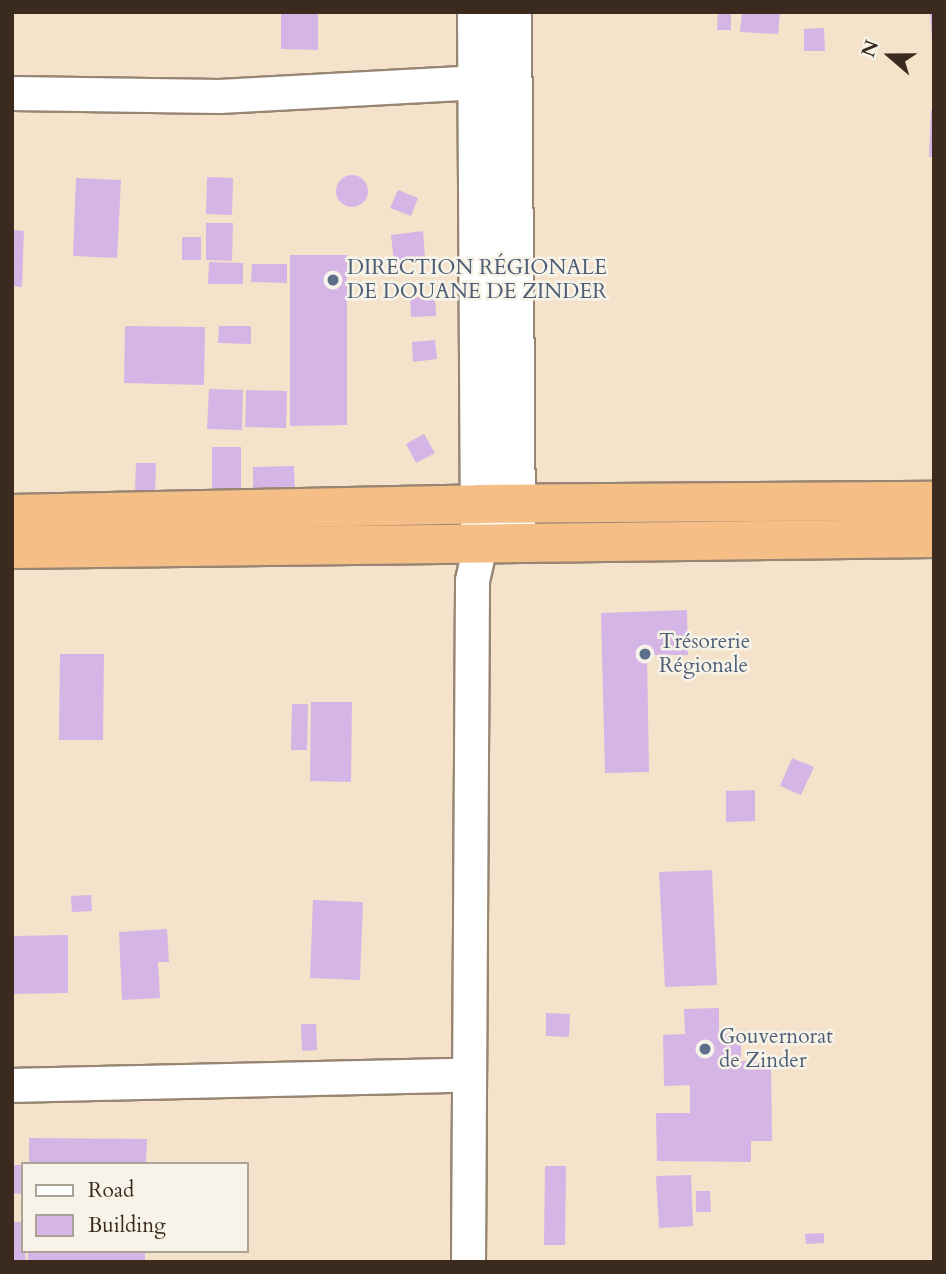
<!DOCTYPE html>
<meta charset="utf-8">
<style>
body{margin:0}
#map{position:relative;width:946px;height:1274px;overflow:hidden;background:#f4e3ca;font-family:Cardo,serif}
div>[style]{position:absolute}
.building>*{inset:0;background:#d5b4e6}
.round{border-radius:50%}
.roads{filter:drop-shadow(2px 0 #988674) drop-shadow(-2px 0 #988674) drop-shadow(0 2px #988674) drop-shadow(0 -2px #988674)}
.minor>*{height:33px;margin:-16.5px;padding:0 16.5px;transform-origin:16.5px;border-radius:16.5px;background:#fff}
.tertiary>*{height:38px;margin:-19px;padding:0 19px;transform-origin:19px;border-radius:19px;background:#fff}
.trunk>*{height:38px;margin:-19px;padding:0 19px;transform-origin:19px;border-radius:19px;background:#f6be87}
.dots>*{width:19px;height:19px;translate:-50% -50%;box-sizing:border-box;border:4px solid #f7f3e8;border-radius:50%}
span{translate:-50% -50%;white-space:nowrap;text-align:center;line-height:1.15;-webkit-text-stroke:5px #f7f3e8;paint-order:stroke}
.service-label{font-size:21px;color:#4e5e75}
.left{translate:0 -50%;text-align:left}
.frame{position:absolute;inset:0;border:14px solid #3b2a1e;pointer-events:none}
.legend{position:absolute;left:21px;top:1162px;width:228px;height:91px;box-sizing:border-box;background:#f7f3e8;border:2px solid #aca397;margin:0;padding:9px 12px;list-style:none;font-size:21px;color:#3b2a1e}
.legend li{display:flex;align-items:center;gap:14px;height:35px}
.legend b{width:35px;border:2px solid #aca397}
.north{position:absolute;left:855px;top:21px;width:70px;height:70px;-webkit-text-stroke:5px #f7f3e8;paint-order:stroke;rotate:290deg;font-size:19px;font-weight:700;line-height:28px;text-align:center;color:#3b2a1e}
.north::after{content:'';display:block;margin:auto;width:24px;height:32px;background:#3b2a1e;clip-path:polygon(50% 0,100% 100%,50% 72%,0 100%)}
</style>
<div id="map">
<div class="building">
<i style="clip-path:polygon(281px 12px,318px 12px,318px 50px,281px 49px)"></i>
<i style="clip-path:polygon(718px 12px,731px 12px,731px 30px,717px 30px)"></i>
<i style="clip-path:polygon(742px 12px,780px 12px,778px 34px,740px 32px)"></i>
<i style="clip-path:polygon(930px 12px,934px 12px,934px 42px,932px 42px)"></i>
<i style="clip-path:polygon(824px 28px,825px 51px,804px 51px,804px 29px)"></i>
<i style="clip-path:polygon(931px 110px,934px 110px,934px 157px,929px 157px)"></i>
<i class="round" style="left:336px;top:175px;width:32px;height:32px"></i>
<i style="clip-path:polygon(207px 177px,233px 178px,232px 215px,206px 214px)"></i>
<i style="clip-path:polygon(76px 178px,121px 180px,117px 258px,73px 256px)"></i>
<i style="clip-path:polygon(398px 190px,418px 198px,411px 216px,390px 208px)"></i>
<i style="clip-path:polygon(206px 223px,233px 223px,232px 261px,206px 260px)"></i>
<i style="clip-path:polygon(12px 230px,24px 231px,22px 287px,12px 286px)"></i>
<i style="clip-path:polygon(423px 231px,425px 257px,394px 261px,391px 235px)"></i>
<i style="clip-path:polygon(182px 237px,201px 237px,201px 260px,182px 260px)"></i>
<i style="clip-path:polygon(290px 255px,347px 255px,347px 425px,290px 426px)"></i>
<i style="clip-path:polygon(209px 262px,243px 263px,243px 284px,208px 284px)"></i>
<i style="clip-path:polygon(252px 264px,287px 264px,287px 283px,251px 282px)"></i>
<i style="clip-path:polygon(435px 296px,436px 316px,411px 317px,410px 298px)"></i>
<i style="clip-path:polygon(125px 326px,205px 327px,204px 385px,124px 383px)"></i>
<i style="clip-path:polygon(219px 326px,251px 326px,251px 344px,218px 343px)"></i>
<i style="clip-path:polygon(435px 340px,437px 359px,413px 362px,412px 342px)"></i>
<i style="clip-path:polygon(209px 389px,243px 390px,242px 430px,207px 429px)"></i>
<i style="clip-path:polygon(246px 390px,287px 391px,286px 428px,245px 427px)"></i>
<i style="clip-path:polygon(424px 434px,435px 453px,416px 463px,406px 444px)"></i>
<i style="clip-path:polygon(212px 447px,241px 447px,241px 490px,212px 491px)"></i>
<i style="clip-path:polygon(136px 463px,156px 463px,155px 494px,135px 493px)"></i>
<i style="clip-path:polygon(294px 466px,295px 494px,253px 495px,253px 467px)"></i>
<i style="clip-path:polygon(687px 610px,688px 655px,647px 655px,649px 772px,605px 773px,601px 613px)"></i>
<i style="clip-path:polygon(60px 654px,104px 654px,103px 740px,59px 740px)"></i>
<i style="clip-path:polygon(311px 702px,352px 702px,351px 782px,310px 781px)"></i>
<i style="clip-path:polygon(292px 704px,308px 704px,307px 750px,291px 750px)"></i>
<i style="clip-path:polygon(792px 758px,814px 767px,801px 795px,780px 786px)"></i>
<i style="clip-path:polygon(755px 790px,755px 821px,726px 822px,726px 791px)"></i>
<i style="clip-path:polygon(712px 870px,717px 985px,665px 987px,659px 872px)"></i>
<i style="clip-path:polygon(91px 895px,92px 911px,72px 912px,71px 896px)"></i>
<i style="clip-path:polygon(313px 900px,363px 902px,360px 980px,310px 978px)"></i>
<i style="clip-path:polygon(167px 929px,169px 962px,158px 962px,160px 998px,122px 1000px,119px 932px)"></i>
<i style="clip-path:polygon(68px 935px,68px 993px,12px 994px,12px 936px)"></i>
<i style="clip-path:polygon(719px 1008px,719px 1034px,741px 1033px,741px 1061px,771px 1061px,772px 1141px,751px 1141px,751px 1162px,657px 1161px,656px 1113px,690px 1113px,690px 1085px,664px 1086px,663px 1035px,685px 1034px,684px 1009px)"></i>
<i style="clip-path:polygon(546px 1013px,570px 1014px,569px 1037px,546px 1036px)"></i>
<i style="clip-path:polygon(301px 1024px,316px 1024px,317px 1050px,302px 1051px)"></i>
<i style="clip-path:polygon(29px 1138px,147px 1139px,146px 1164px,29px 1164px)"></i>
<i style="clip-path:polygon(12px 1165px,23px 1165px,23px 1194px,12px 1193px)"></i>
<i style="clip-path:polygon(545px 1166px,566px 1166px,565px 1245px,544px 1245px)"></i>
<i style="clip-path:polygon(691px 1175px,693px 1226px,659px 1228px,656px 1176px)"></i>
<i style="clip-path:polygon(696px 1191px,710px 1191px,711px 1212px,696px 1212px)"></i>
<i style="clip-path:polygon(12px 1222px,23px 1222px,26px 1262px,12px 1262px)"></i>
<i style="clip-path:polygon(824px 1233px,824px 1243px,806px 1244px,805px 1234px)"></i>
<i style="clip-path:polygon(28px 1251px,145px 1251px,145px 1262px,28px 1262px)"></i>
</div>
<div class="roads">
<div class="minor">
<i style="left:12px;top:93px;width:207px;rotate:0.8deg"></i>
<i style="left:219px;top:96px;width:256px;rotate:-3.1deg"></i>
<i style="left:12px;top:1085px;width:454px;rotate:-1.3deg"></i>
<i style="left:468px;top:1262px;width:682px;rotate:-89.66deg"></i>
<i style="left:472px;top:580px;width:35px;rotate:-77deg"></i>
</div>
<div class="tertiary">
<i style="left:477px;top:12px;width:527px;rotate:89.67deg"></i>
<i style="left:512px;top:12px;width:524px;rotate:89.56deg"></i>
</div>
<div class="trunk">
<i style="left:12px;top:514px;width:468px;rotate:-1.2deg"></i>
<i style="left:480px;top:504px;width:454px;rotate:-0.4deg"></i>
<i style="left:12px;top:549px;width:922px;rotate:-0.68deg"></i>
</div>
</div>
<div class="dots">
<i style="left:333px;top:280px;background:#5c6f8a"></i>
<i style="left:645px;top:654px;background:#5c6f8a"></i>
<i style="left:705px;top:1049px;background:#5c6f8a"></i>
</div>
<div class="service-label">
<span class="left" style="left:347px;top:280px">DIRECTION RÉGIONALE<br>DE DOUANE DE ZINDER</span>
<span class="left" style="left:659px;top:654px">Trésorerie<br>Régionale</span>
<span class="left" style="left:719px;top:1049px">Gouvernorat<br>de Zinder</span>
</div>
<div class="frame"></div>
<ul class="legend">
<li><b style="height:9px;background:#fff"></b>Road</li>
<li><b style="height:19px;background:#d5b4e6"></b>Building</li>
</ul>
<div class="north">N</div>
</div>
